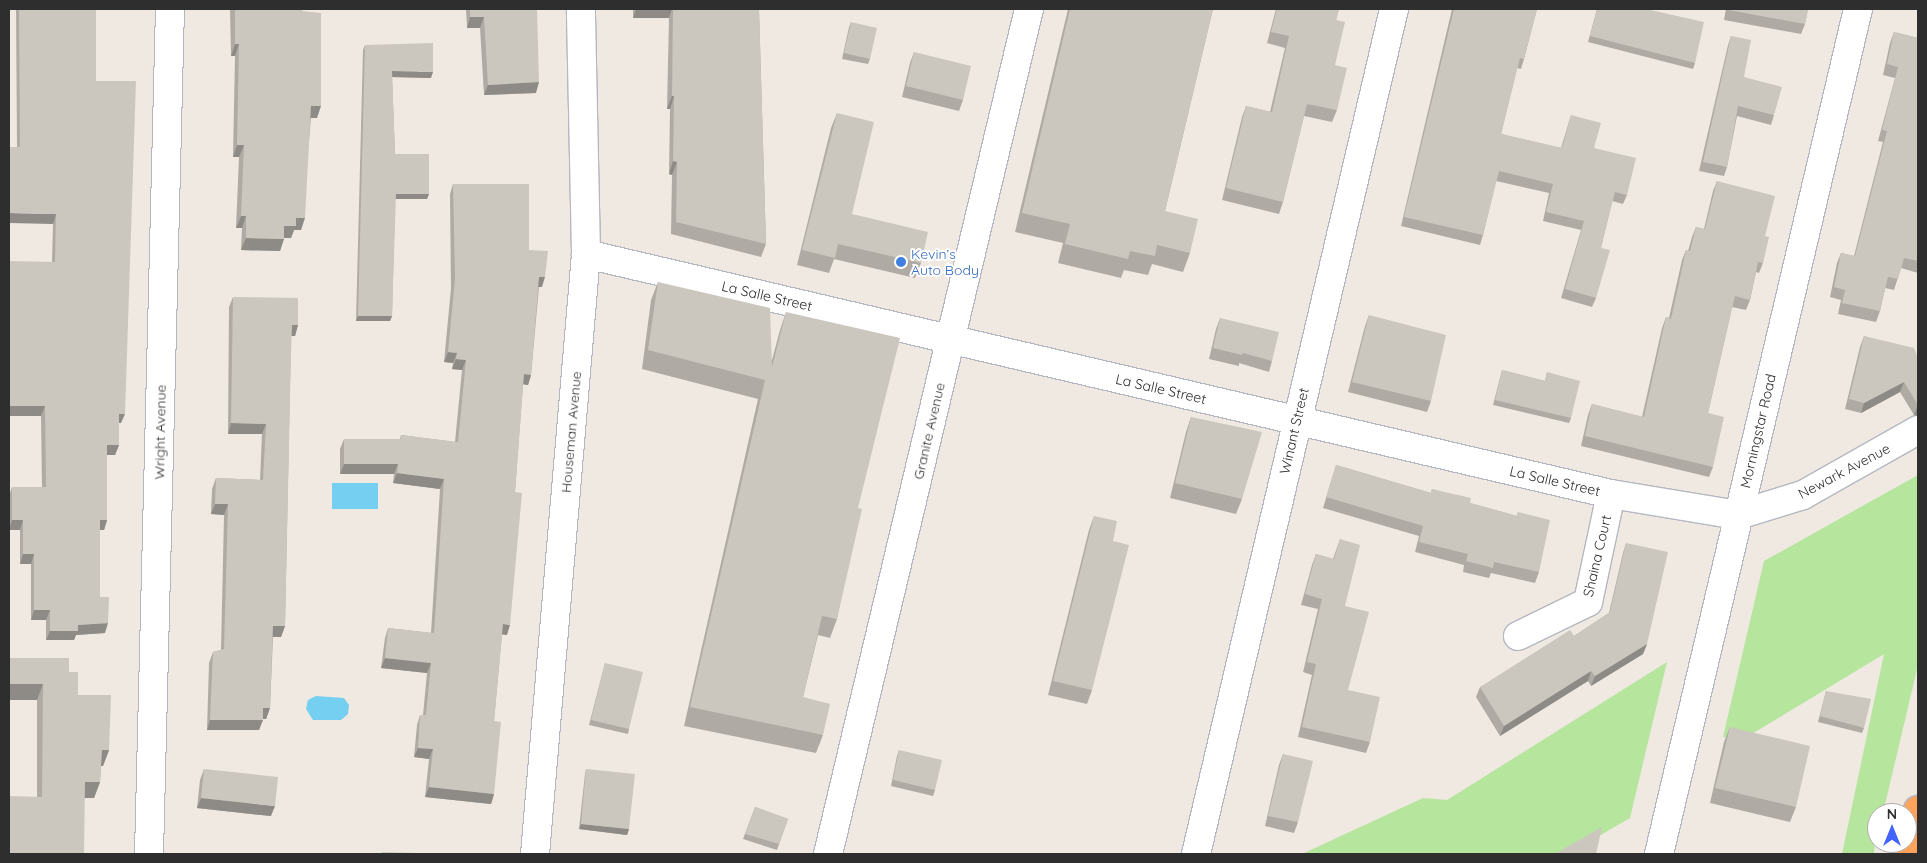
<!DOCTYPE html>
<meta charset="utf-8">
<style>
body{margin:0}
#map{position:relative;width:1927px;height:863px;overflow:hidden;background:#efe9e1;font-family:Quicksand,sans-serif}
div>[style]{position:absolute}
.green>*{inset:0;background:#b6e59e}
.water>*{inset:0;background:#75cff0}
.roads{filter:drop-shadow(1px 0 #b4b7c1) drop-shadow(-1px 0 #b4b7c1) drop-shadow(0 1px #b4b7c1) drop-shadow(0 -1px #b4b7c1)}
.street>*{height:28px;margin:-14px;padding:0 14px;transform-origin:14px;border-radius:14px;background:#fff}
.secondary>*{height:28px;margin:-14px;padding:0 14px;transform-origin:14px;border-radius:14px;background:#fff}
.highway>*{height:28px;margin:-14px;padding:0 14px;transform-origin:14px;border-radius:14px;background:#ffa35c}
.wall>*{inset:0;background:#afaba4}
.shaded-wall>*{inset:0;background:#8e8b86}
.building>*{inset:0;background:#cbc7bf}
.dots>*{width:14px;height:14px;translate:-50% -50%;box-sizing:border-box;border:2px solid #fff;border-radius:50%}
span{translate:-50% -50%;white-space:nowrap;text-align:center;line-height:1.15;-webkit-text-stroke:4px #fff;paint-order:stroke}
.shop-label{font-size:14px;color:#366cbe}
.left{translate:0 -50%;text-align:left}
.street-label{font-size:14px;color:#2e2e2e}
.frame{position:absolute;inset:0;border:10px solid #2e2e2e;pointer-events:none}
.north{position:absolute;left:1867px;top:803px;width:50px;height:50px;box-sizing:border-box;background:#fff;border:1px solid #ababab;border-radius:50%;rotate:0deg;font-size:14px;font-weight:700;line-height:20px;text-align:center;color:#2e2e2e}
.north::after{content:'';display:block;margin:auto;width:18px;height:22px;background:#4264fb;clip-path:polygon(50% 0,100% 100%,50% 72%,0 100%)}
</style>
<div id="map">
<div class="green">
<i style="clip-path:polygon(1918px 475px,1918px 665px,1883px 813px,1877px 813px,1874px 854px,1842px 854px,1884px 654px,1742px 740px,1723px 737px,1764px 561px)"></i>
<i style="clip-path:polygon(1667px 662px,1630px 818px,1568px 854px,1302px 854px,1423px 798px,1447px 800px)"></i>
</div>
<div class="water">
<i style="clip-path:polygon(332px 483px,378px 483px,378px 509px,332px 509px)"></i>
<i style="clip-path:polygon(316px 696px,344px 698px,349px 705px,348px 714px,341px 720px,313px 720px,306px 709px,308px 700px)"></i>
</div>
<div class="roads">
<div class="street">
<i style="left:586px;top:254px;width:1053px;rotate:13.18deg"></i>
<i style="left:1611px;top:494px;width:129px;rotate:9.4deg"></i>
<i style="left:1738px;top:515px;width:68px;rotate:-17.1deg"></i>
<i style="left:1803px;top:495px;width:132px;rotate:-29.5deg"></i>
<i style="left:1518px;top:636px;width:78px;rotate:-25.9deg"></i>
<i style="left:1588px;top:602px;width:110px;rotate:-78deg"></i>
<i style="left:149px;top:854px;width:845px;rotate:-88.58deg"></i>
<i style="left:535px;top:854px;width:602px;rotate:-85.14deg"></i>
<i style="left:586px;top:254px;width:245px;rotate:-91.2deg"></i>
<i style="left:828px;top:854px;width:869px;rotate:-76.62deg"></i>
<i style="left:1196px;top:854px;width:868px;rotate:-76.81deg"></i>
</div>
<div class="secondary">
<i style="left:1659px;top:854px;width:868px;rotate:-76.75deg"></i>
</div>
<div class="highway">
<i style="left:1908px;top:854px;width:45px;rotate:-77.2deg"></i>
</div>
</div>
<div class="wall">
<i style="clip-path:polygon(16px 9px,96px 9px,96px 81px,121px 423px,119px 423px,119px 445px,115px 455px,107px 455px,107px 520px,104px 530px,100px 530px,100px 597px,105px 633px,76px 635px,74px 640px,46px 640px,46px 620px,31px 620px,31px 564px,20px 564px,20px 530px,9px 530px,9px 496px,12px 487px,42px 487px,41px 416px,9px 416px,52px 262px,53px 224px,17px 147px)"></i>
<i style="clip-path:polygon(230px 9px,302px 9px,317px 118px,311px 118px,301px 230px,294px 230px,291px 238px,284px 238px,280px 251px,241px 250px,242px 228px,236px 228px,239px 157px,233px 157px,235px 56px,231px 56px)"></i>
<i style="clip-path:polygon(466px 9px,537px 9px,536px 93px,484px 95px,480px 28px,467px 28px)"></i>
<i style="clip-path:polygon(633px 9px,759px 9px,766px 244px,761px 257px,671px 234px,672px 175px,669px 174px,670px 109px,667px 109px,669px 18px,633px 18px)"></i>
<i style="clip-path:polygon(1068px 9px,1213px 9px,1165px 211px,1190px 253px,1183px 272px,1152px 264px,1148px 275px,1124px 270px,1121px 278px,1058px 263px,1063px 243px,1015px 232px)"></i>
<i style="clip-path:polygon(1276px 9px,1339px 9px,1336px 20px,1335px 65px,1337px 110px,1332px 122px,1304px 116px,1283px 202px,1279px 214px,1222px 200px,1242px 117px,1246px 106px,1270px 112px,1285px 48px,1267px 43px)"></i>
<i style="clip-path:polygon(1452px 9px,1537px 9px,1524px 59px,1521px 69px,1517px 68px,1501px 134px,1561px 148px,1571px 115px,1627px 195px,1623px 204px,1612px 201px,1601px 248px,1596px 298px,1592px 307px,1561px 298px,1581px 230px,1543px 221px,1549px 193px,1496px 181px,1483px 235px,1480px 245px,1401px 226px)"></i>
<i style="clip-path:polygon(1597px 9px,1646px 9px,1695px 63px,1693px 69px,1588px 42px)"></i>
<i style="clip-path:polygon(1726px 9px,1808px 9px,1805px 24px,1801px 34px,1724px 20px)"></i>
<i style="clip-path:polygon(851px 22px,870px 59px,868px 64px,842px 59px,849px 27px)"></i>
<i style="clip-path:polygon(1894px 32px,1918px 38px,1918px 273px,1901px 268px,1894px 290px,1885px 288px,1880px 311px,1876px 322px,1838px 314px,1841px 300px,1830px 297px,1837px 263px,1841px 253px,1854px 256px,1883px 142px,1878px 141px,1895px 78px,1883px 75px,1890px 43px)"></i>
<i style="clip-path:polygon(1731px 36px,1744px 77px,1774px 115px,1771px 125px,1737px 116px,1727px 167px,1724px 176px,1699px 171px,1728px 45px)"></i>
<i style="clip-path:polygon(365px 45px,431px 78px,392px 77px,395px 154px,429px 194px,427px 199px,395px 199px,392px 316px,390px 321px,356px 321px,363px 50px)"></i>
<i style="clip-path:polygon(914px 52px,963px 100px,959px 111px,902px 97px,910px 63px)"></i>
<i style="clip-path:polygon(837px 113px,852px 214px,921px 263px,915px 278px,834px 259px,829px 273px,797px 265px,831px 128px)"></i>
<i style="clip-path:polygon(1717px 181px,1765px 236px,1763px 263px,1759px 273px,1756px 272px,1750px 300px,1746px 310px,1732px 307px,1708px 413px,1713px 467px,1709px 477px,1581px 446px,1588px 415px,1592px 404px,1642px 417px,1662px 328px,1666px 317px,1669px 318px,1682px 260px,1686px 250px,1688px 251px,1692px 237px,1696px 227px,1704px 229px,1713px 191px)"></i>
<i style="clip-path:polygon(453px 184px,529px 250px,542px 287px,539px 287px,531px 375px,528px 385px,523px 384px,515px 492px,507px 635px,502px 634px,494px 721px,494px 794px,491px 804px,425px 797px,429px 759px,414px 757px,417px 725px,420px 715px,423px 715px,427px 673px,381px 668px,385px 638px,388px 628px,431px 633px,440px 489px,393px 483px,394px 474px,340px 474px,340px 449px,344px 439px,400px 439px,401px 435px,455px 442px,462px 370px,452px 369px,453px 363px,444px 362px,451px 288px,450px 194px)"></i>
<i style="clip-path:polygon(658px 282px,772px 360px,780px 330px,786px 312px,858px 508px,837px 619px,830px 638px,818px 635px,803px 697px,823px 735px,816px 753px,684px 726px,758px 399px,642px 369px,651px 300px)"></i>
<i style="clip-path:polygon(233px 297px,298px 325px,295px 336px,291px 336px,285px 626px,281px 637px,273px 637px,270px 708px,266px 719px,263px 719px,259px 730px,207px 730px,209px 663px,213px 652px,221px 650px,224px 515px,211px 514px,212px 489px,216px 478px,260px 480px,262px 434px,228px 434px,229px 307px)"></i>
<i style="clip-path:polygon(1369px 315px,1431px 401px,1427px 412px,1348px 392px,1365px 326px)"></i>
<i style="clip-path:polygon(1220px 318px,1272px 361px,1269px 372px,1239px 363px,1239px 366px,1209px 359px,1216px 329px)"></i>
<i style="clip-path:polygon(1864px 336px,1918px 358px,1918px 416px,1914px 415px,1900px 392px,1861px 413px,1845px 409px,1860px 347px)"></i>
<i style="clip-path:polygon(1502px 370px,1545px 381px,1547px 372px,1571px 418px,1569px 423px,1493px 405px)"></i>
<i style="clip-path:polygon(1191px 417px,1242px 499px,1236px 514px,1170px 498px,1186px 432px)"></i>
<i style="clip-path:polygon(1336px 465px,1431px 493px,1432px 489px,1470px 503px,1517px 516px,1518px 512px,1539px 572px,1535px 583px,1491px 573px,1489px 578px,1463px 572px,1464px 565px,1415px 552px,1419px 536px,1323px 508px)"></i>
<i style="clip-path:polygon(1094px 516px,1092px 690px,1087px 704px,1048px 695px,1089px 530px)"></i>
<i style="clip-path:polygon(1340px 539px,1345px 606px,1348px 690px,1370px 742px,1366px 753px,1298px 737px,1312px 675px,1303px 672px,1318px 609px,1301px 605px,1312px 565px,1316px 554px,1333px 559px)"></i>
<i style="clip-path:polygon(1626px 543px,1647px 644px,1643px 654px,1591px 686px,1588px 681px,1500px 736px,1476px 697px,1480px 687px,1574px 636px,1609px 613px,1623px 553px)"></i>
<i style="clip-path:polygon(605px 663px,629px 729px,628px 734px,589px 725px)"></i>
<i style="clip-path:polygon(69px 672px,78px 695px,109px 750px,103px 766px,101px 766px,100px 782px,94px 798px,37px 797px,37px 700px,9px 700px)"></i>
<i style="clip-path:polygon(1826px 691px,1864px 728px,1862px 733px,1818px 722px)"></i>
<i style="clip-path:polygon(1730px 727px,1796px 807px,1790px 822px,1710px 803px,1724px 742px)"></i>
<i style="clip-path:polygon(899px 750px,935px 790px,933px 796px,891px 786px,897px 756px)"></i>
<i style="clip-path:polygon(1283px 754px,1298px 822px,1294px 833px,1265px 826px,1279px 765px)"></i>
<i style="clip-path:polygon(204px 769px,271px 816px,197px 808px,200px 780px)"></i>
<i style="clip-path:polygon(586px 769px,629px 829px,627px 835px,579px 829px,585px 774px)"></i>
<i style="clip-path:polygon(755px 807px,788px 819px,777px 850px,743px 839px)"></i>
</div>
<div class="shaded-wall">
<i style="clip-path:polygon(636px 9px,672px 9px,669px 18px,633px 18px)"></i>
<i style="clip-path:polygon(470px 17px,484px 17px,480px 28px,467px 28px)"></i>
<i style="clip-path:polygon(235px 44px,239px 44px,235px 56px,231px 56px)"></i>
<i style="clip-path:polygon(392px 71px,433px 72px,431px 78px,390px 77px)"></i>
<i style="clip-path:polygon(539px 82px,536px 93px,484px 95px,488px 85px)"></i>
<i style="clip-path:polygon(672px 96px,674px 96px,670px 109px,667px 109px)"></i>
<i style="clip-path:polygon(311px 106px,321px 106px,317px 118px,307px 118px)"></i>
<i style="clip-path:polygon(237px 145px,244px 145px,239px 157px,233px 157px)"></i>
<i style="clip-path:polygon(673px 161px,677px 162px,672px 175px,669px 174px)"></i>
<i style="clip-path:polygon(396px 194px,429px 194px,427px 199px,394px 199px)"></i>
<i style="clip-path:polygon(9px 213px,56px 214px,53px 224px,9px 223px)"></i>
<i style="clip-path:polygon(241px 216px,246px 216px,242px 228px,236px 228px)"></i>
<i style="clip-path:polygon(296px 218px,305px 218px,301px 230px,294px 230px,291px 238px,280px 238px,284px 226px)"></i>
<i style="clip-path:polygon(246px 238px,284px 239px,280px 251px,241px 250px)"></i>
<i style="clip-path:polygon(539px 277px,545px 277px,542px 287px,536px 287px)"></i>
<i style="clip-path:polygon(358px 316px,392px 316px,390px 321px,356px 321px)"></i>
<i style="clip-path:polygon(292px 325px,298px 325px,295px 336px,288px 336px)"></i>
<i style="clip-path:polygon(448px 352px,457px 353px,453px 363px,444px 362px)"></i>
<i style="clip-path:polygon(456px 359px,466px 360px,462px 370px,452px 369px)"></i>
<i style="clip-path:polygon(524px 374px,531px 375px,528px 385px,521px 384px)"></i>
<i style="clip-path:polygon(1904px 382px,1900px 392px,1861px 413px,1864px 403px)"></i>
<i style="clip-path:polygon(1918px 405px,1918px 416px,1914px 415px)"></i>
<i style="clip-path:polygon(9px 406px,45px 406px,41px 416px,9px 416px)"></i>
<i style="clip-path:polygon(119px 414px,125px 414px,121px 423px,115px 423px)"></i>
<i style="clip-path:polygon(231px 423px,266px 424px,262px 434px,228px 434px)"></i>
<i style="clip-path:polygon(107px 445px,119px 445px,115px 455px,104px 455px)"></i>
<i style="clip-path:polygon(344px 464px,398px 464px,394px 474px,340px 474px)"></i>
<i style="clip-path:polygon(397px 473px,444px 479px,440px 489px,393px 483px)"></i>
<i style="clip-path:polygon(215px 504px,228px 504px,224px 515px,211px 514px)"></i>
<i style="clip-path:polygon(12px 520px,23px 520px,20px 530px,9px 530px)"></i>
<i style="clip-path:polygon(100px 520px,107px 520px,104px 530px,96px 530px)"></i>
<i style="clip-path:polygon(23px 554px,34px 554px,31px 564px,20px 564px)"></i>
<i style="clip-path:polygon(34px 610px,50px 610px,46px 620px,31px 620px)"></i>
<i style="clip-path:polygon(108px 623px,105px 633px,76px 635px,74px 640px,46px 640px,50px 631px,78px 625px)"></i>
<i style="clip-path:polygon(503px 624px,510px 625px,507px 635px,499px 634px)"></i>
<i style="clip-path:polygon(273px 626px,285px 626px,281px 637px,269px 637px)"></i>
<i style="clip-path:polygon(1647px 644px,1643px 654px,1591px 686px,1595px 676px)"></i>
<i style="clip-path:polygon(385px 658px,431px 663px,427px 673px,381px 668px)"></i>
<i style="clip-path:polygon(1591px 671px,1588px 681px,1500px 736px,1504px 726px)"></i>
<i style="clip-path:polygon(9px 684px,43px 684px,37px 700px,9px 700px)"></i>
<i style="clip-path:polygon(263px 708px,270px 708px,266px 719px,259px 719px)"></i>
<i style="clip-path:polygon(210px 720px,263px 720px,259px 730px,207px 730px)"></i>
<i style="clip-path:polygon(418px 748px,433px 749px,429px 759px,414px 757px)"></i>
<i style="clip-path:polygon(102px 750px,109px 750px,103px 766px,96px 766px)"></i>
<i style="clip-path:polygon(85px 782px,100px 782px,94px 798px,79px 798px)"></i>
<i style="clip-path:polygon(429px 787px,494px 794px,491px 804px,425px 797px)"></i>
<i style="clip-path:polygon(201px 798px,275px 806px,271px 816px,197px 808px)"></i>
<i style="clip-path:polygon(581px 824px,629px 829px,627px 835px,579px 829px)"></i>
</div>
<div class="building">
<i style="clip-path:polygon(19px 9px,96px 9px,96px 81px,136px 81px,125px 414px,119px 414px,119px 445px,107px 445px,107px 520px,100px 520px,100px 597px,109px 597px,108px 623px,78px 625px,78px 631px,50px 631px,50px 610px,34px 610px,34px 554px,23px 554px,23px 520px,12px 520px,12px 487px,46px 487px,45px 406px,9px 406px,9px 261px,55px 262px,56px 214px,9px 213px,9px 147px,20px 147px)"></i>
<i style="clip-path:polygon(235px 9px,302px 9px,302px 11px,321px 13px,321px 106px,311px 106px,305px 218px,296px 218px,296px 226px,284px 226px,284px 239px,246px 238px,246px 216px,241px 216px,244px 145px,237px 145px,239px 44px,235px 44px)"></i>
<i style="clip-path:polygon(470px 9px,537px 9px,539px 82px,488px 85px,484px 17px,470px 17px)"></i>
<i style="clip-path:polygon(673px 9px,759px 9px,766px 244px,676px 222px,677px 162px,673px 161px,674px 96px,672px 96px)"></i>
<i style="clip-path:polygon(1070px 9px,1213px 9px,1165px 211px,1198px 219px,1190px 253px,1157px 245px,1155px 256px,1130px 251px,1128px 259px,1065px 244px,1070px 224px,1022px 213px)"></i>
<i style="clip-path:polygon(1277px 9px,1339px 9px,1336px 20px,1345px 22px,1335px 65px,1347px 68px,1337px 110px,1307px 104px,1283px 202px,1226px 188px,1246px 106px,1272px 112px,1289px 36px,1271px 32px)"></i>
<i style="clip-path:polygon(1454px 9px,1537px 9px,1524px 59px,1520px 58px,1501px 134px,1562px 148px,1571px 115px,1601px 123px,1594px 148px,1636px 158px,1627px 195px,1615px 192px,1601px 248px,1610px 250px,1596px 298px,1565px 289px,1584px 221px,1546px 212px,1553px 184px,1499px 171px,1483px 235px,1404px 217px)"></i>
<i style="clip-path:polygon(1597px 9px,1646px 9px,1704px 22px,1695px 63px,1590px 36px)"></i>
<i style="clip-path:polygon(1728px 9px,1808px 9px,1805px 24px,1728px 10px)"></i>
<i style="clip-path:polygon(851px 22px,877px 28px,870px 59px,844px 53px)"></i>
<i style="clip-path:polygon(1894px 32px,1918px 38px,1918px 261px,1904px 258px,1898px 279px,1888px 277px,1880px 311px,1842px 303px,1845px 290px,1834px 287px,1841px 253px,1855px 256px,1887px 131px,1882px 130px,1898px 67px,1887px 64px)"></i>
<i style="clip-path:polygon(1731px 36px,1751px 40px,1744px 77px,1782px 87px,1774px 115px,1738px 106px,1727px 167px,1703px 162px)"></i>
<i style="clip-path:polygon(433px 43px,433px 72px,392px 71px,395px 154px,429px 154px,429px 194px,396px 194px,392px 316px,358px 316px,365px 45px)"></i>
<i style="clip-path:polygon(914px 52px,971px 66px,963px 100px,906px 86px)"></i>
<i style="clip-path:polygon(837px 113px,874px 122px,852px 214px,928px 232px,921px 263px,838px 244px,835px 258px,802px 250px)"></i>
<i style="clip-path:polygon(1717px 181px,1775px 196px,1765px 236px,1769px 237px,1763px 263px,1758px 262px,1750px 300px,1735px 296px,1708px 413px,1724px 417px,1713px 467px,1585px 436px,1592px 404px,1644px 417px,1666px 317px,1671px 319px,1686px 250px,1690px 251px,1696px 227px,1705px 229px)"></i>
<i style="clip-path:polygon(453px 184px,529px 184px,529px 250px,548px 251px,545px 277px,539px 277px,531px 375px,524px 374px,515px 492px,522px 493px,510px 625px,503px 624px,494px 721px,501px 722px,494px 794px,429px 787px,433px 749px,418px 748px,420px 715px,426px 715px,431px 663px,385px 658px,388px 628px,434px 633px,444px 479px,397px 473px,398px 464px,344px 464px,344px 439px,401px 439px,401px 435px,458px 442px,466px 360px,456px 359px,457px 353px,448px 352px,455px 279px)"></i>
<i style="clip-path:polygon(658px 282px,770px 308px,772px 367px,786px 312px,900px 338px,858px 508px,862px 509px,837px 619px,822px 616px,803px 697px,830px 704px,823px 735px,690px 707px,765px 380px,648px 350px)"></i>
<i style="clip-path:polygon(233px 297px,298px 298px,298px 325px,292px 325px,291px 353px,285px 626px,273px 626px,270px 708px,263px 708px,263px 720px,210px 720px,213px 652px,224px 649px,228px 504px,215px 504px,216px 478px,263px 480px,266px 424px,231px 423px)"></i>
<i style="clip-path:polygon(1369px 315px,1446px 335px,1431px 401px,1352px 382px)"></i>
<i style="clip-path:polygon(1220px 318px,1279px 332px,1272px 361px,1243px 353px,1242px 355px,1213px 348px)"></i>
<i style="clip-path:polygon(1864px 336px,1914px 348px,1918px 358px,1918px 405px,1904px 382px,1864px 403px,1849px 399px)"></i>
<i style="clip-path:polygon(1502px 370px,1545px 381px,1547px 372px,1580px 381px,1571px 418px,1495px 400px)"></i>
<i style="clip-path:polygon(1191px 417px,1262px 432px,1242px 499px,1175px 483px)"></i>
<i style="clip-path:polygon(1336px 465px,1431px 493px,1432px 489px,1471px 498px,1470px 503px,1517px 516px,1518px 512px,1550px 520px,1539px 572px,1494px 562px,1493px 568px,1466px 561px,1468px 554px,1419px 542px,1423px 526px,1326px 497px)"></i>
<i style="clip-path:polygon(1094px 516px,1117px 521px,1113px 541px,1129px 545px,1092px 690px,1053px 681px)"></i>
<i style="clip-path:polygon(1340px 539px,1360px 545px,1345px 606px,1369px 612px,1348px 690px,1380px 697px,1370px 742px,1302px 727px,1316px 664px,1307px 662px,1322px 599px,1305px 594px,1316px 554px,1334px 559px)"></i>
<i style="clip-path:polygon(1626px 543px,1668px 552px,1647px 644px,1595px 676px,1591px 671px,1504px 726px,1480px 687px,1570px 630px,1574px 636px,1610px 612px)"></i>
<i style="clip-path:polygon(9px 658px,69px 658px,69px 672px,78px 672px,78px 695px,111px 695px,109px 750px,102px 750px,100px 782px,85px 782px,84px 854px,9px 854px,9px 796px,42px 797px,43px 684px,9px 684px)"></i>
<i style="clip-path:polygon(605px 663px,643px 672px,629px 729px,591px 720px)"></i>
<i style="clip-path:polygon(1826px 691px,1871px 699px,1864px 728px,1820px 716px)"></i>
<i style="clip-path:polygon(1730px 727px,1810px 746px,1796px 807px,1715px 788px)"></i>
<i style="clip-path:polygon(899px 750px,942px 760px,935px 790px,893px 780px)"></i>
<i style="clip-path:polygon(1283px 754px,1313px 761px,1298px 822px,1268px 816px)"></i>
<i style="clip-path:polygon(204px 769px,278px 777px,275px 806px,201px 798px)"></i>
<i style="clip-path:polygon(586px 769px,635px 774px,629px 829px,581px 824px)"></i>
<i style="clip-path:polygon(755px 807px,788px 819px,779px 844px,745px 834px)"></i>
<i style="clip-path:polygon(1602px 827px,1596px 854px,1555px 854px)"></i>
<i style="clip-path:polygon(382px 852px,417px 853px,417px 854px,382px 854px)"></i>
</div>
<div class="dots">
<i style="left:901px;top:262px;background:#3f7fe0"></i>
</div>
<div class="shop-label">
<span class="left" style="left:911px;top:262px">Kevin’s<br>Auto Body</span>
</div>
<div class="street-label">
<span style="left:767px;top:296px;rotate:13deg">La Salle Street</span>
<span style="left:1161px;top:389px;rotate:13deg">La Salle Street</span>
<span style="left:929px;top:431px;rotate:-77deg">Granite Avenue</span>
<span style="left:1294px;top:431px;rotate:-77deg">Winant Street</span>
<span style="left:1758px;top:431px;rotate:-77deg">Morningstar Road</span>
<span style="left:160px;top:432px;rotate:-89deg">Wright Avenue</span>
<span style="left:571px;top:432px;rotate:-85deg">Houseman Avenue</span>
<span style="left:1844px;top:471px;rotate:-28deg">Newark Avenue</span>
<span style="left:1555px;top:481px;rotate:13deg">La Salle Street</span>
<span style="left:1597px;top:556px;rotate:-77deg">Shaina Court</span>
</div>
<div class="frame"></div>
<div class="north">N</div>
</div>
